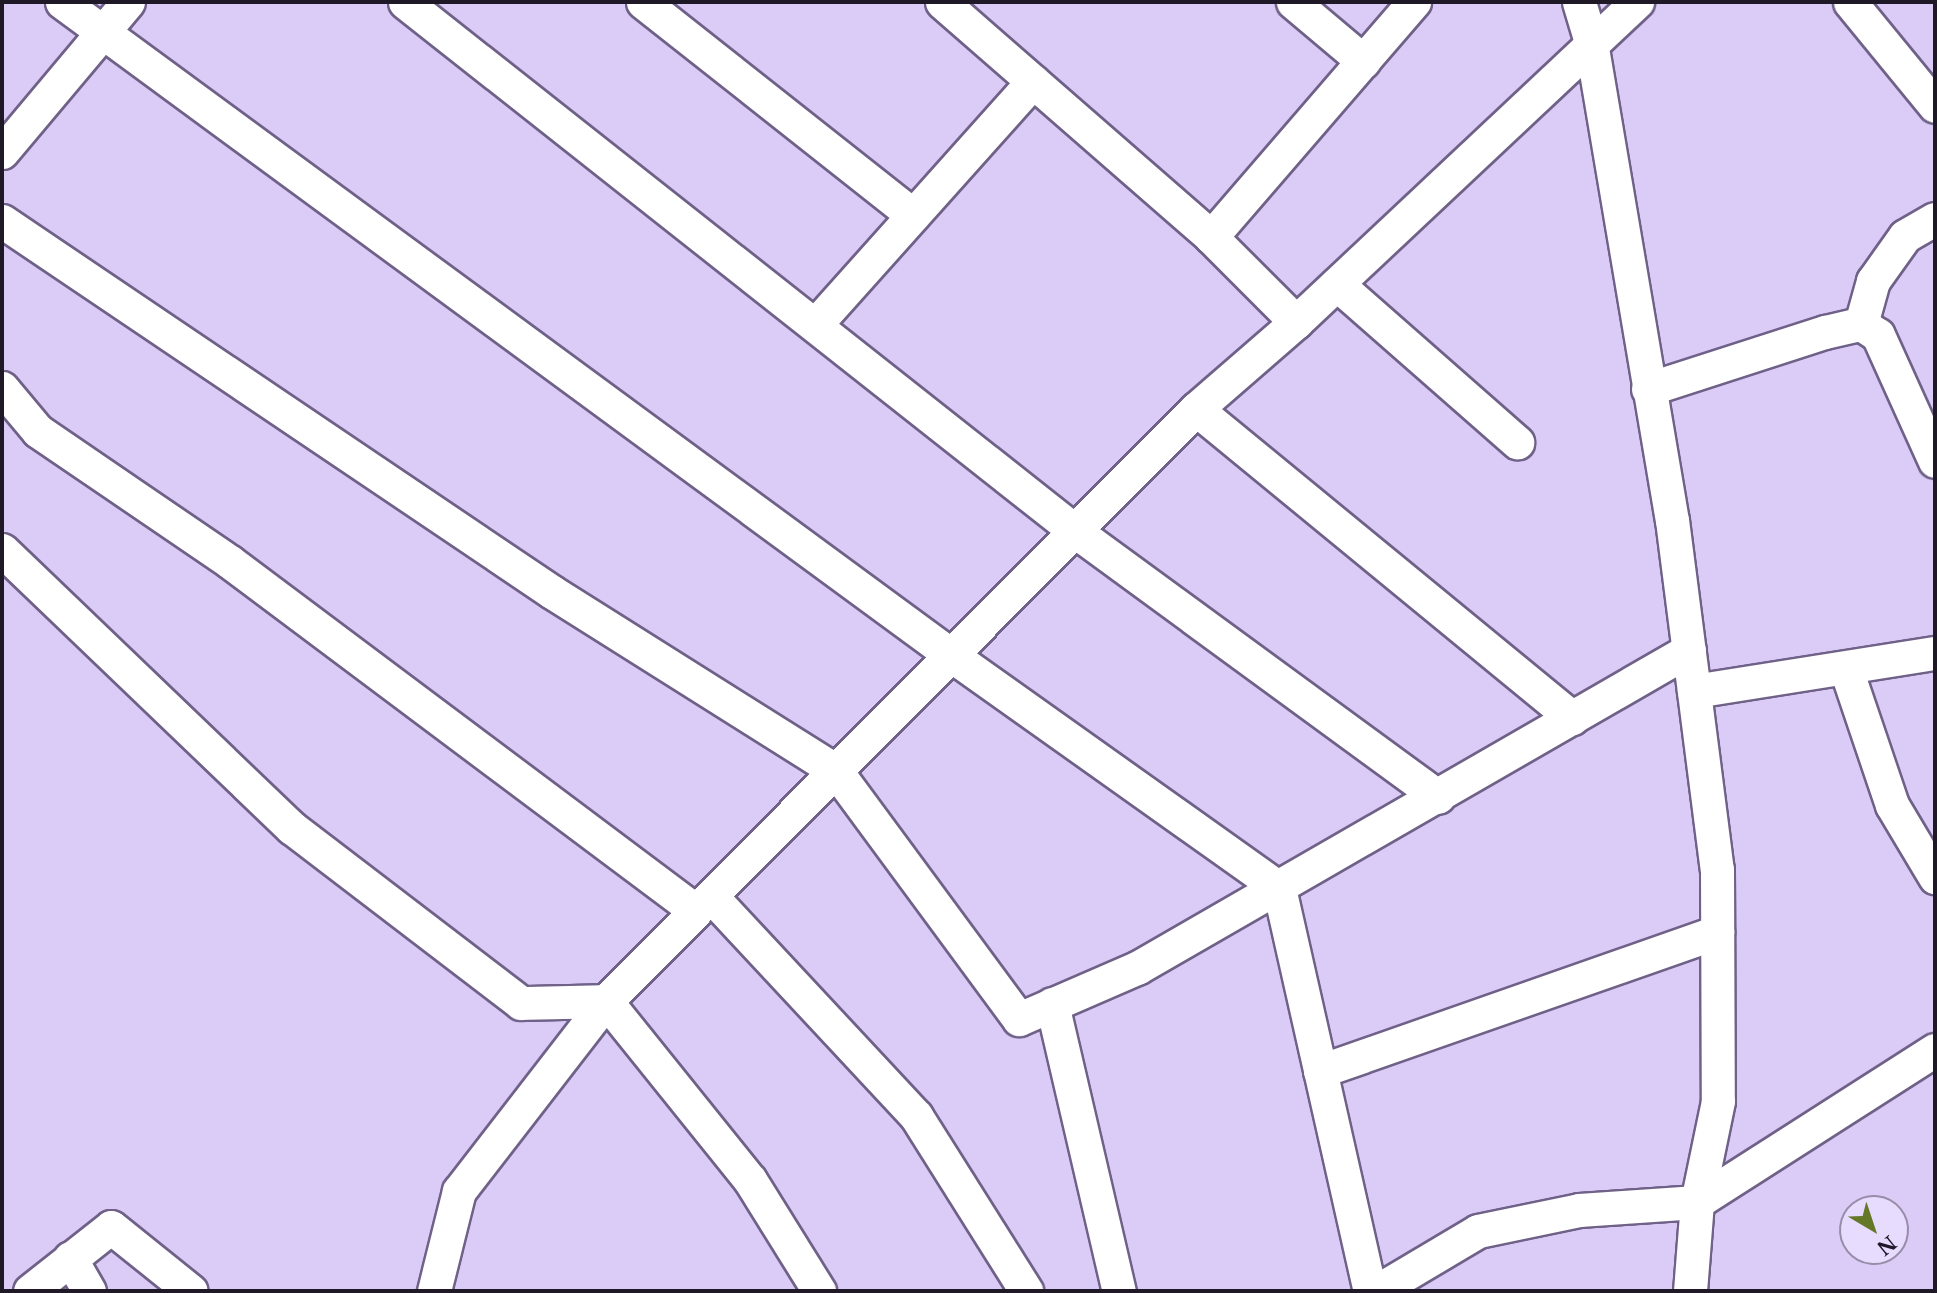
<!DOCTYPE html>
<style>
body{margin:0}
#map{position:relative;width:1937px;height:1293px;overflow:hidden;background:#dbccf7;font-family:"Libre Baskerville",serif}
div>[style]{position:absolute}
.roads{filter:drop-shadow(2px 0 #6f6187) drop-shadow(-2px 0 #6f6187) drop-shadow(0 2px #6f6187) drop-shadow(0 -2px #6f6187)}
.street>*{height:33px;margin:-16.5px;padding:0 16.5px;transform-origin:16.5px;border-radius:16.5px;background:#fff}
span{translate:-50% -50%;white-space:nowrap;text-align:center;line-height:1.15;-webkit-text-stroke:6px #e7dbfe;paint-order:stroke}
.frame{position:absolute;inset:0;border:4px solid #1e1827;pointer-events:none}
.north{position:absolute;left:1839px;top:1195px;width:70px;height:70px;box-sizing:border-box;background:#e7dbfe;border:2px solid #978da8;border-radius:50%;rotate:141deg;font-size:19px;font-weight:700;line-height:28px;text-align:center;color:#1e1827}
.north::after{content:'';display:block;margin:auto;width:24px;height:32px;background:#657827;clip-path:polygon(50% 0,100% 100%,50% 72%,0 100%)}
</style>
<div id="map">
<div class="roads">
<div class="street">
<i style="left:62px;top:2px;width:1103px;rotate:36.3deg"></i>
<i style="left:951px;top:655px;width:402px;rotate:35.4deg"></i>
<i style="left:1279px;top:888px;width:413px;rotate:77.3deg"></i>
<i style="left:405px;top:2px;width:854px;rotate:38.29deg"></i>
<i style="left:1075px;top:531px;width:450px;rotate:36.2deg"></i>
<i style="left:643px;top:2px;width:344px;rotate:38.3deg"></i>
<i style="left:942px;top:2px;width:357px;rotate:41.1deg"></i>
<i style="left:1293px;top:2px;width:92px;rotate:40.1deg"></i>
<i style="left:1579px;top:2px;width:42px;rotate:73.3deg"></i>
<i style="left:1591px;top:42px;width:485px;rotate:80.4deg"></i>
<i style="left:1672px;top:520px;width:352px;rotate:82.7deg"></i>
<i style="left:1717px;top:869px;width:232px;rotate:89.8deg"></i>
<i style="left:1718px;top:1101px;width:103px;rotate:101.7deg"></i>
<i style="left:1697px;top:1202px;width:89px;rotate:94.5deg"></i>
<i style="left:1850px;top:2px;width:134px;rotate:50.7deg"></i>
<i style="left:2px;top:152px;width:196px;rotate:-50deg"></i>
<i style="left:2px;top:221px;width:663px;rotate:34deg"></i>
<i style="left:552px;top:592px;width:336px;rotate:32.2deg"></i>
<i style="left:836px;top:771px;width:308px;rotate:53.6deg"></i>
<i style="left:1019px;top:1019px;width:129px;rotate:-23.4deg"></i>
<i style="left:1137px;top:968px;width:637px;rotate:-29.95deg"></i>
<i style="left:1337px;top:284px;width:240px;rotate:41.3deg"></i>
<i style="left:1296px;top:322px;width:120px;rotate:-135deg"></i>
<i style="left:1211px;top:237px;width:311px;rotate:-49.2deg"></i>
<i style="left:1861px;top:324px;width:45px;rotate:-74.4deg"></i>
<i style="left:1873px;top:281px;width:55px;rotate:-54.6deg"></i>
<i style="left:1905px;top:236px;width:34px;rotate:-30deg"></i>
<i style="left:815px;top:325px;width:327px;rotate:-48.2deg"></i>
<i style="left:2px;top:388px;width:56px;rotate:50.1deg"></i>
<i style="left:38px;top:431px;width:232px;rotate:34.3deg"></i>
<i style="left:230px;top:562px;width:582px;rotate:36.83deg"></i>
<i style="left:1648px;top:389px;width:186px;rotate:-17.9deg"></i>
<i style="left:1825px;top:332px;width:37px;rotate:-13deg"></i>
<i style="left:1861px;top:324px;width:20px;rotate:33deg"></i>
<i style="left:1878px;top:335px;width:138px;rotate:65.7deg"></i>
<i style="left:1196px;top:409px;width:487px;rotate:39.4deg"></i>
<i style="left:2px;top:550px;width:402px;rotate:43.8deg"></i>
<i style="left:292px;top:828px;width:288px;rotate:37.4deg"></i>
<i style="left:521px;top:1003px;width:85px;rotate:-1.3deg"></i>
<i style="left:606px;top:1001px;width:230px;rotate:51.2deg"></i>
<i style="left:750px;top:1180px;width:131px;rotate:58.1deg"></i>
<i style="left:1846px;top:669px;width:144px;rotate:71.3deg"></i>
<i style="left:1892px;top:805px;width:84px;rotate:59.2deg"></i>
<i style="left:1694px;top:691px;width:244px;rotate:-9deg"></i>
<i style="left:711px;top:896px;width:301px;rotate:47deg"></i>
<i style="left:916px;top:1116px;width:207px;rotate:57.8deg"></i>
<i style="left:1052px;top:1004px;width:295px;rotate:76.9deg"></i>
<i style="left:1320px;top:1071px;width:421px;rotate:-19.3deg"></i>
<i style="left:70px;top:1258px;width:38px;rotate:60deg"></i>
<i style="left:30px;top:1291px;width:103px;rotate:-38.3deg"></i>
<i style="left:111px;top:1227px;width:102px;rotate:38.7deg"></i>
<i style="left:434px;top:1291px;width:103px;rotate:-76deg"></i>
<i style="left:459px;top:1191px;width:240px;rotate:-52.3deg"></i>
<i style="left:606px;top:1001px;width:836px;rotate:-45.1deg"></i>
<i style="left:1196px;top:409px;width:133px;rotate:-41deg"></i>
<i style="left:1296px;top:322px;width:468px;rotate:-43.2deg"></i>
<i style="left:1377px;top:1291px;width:117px;rotate:-30.7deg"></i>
<i style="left:1478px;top:1231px;width:103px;rotate:-11.7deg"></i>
<i style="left:1579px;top:1210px;width:118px;rotate:-3.9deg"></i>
<i style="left:1697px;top:1202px;width:282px;rotate:-32.6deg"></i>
</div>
</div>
<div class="frame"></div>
<div class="north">N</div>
</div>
